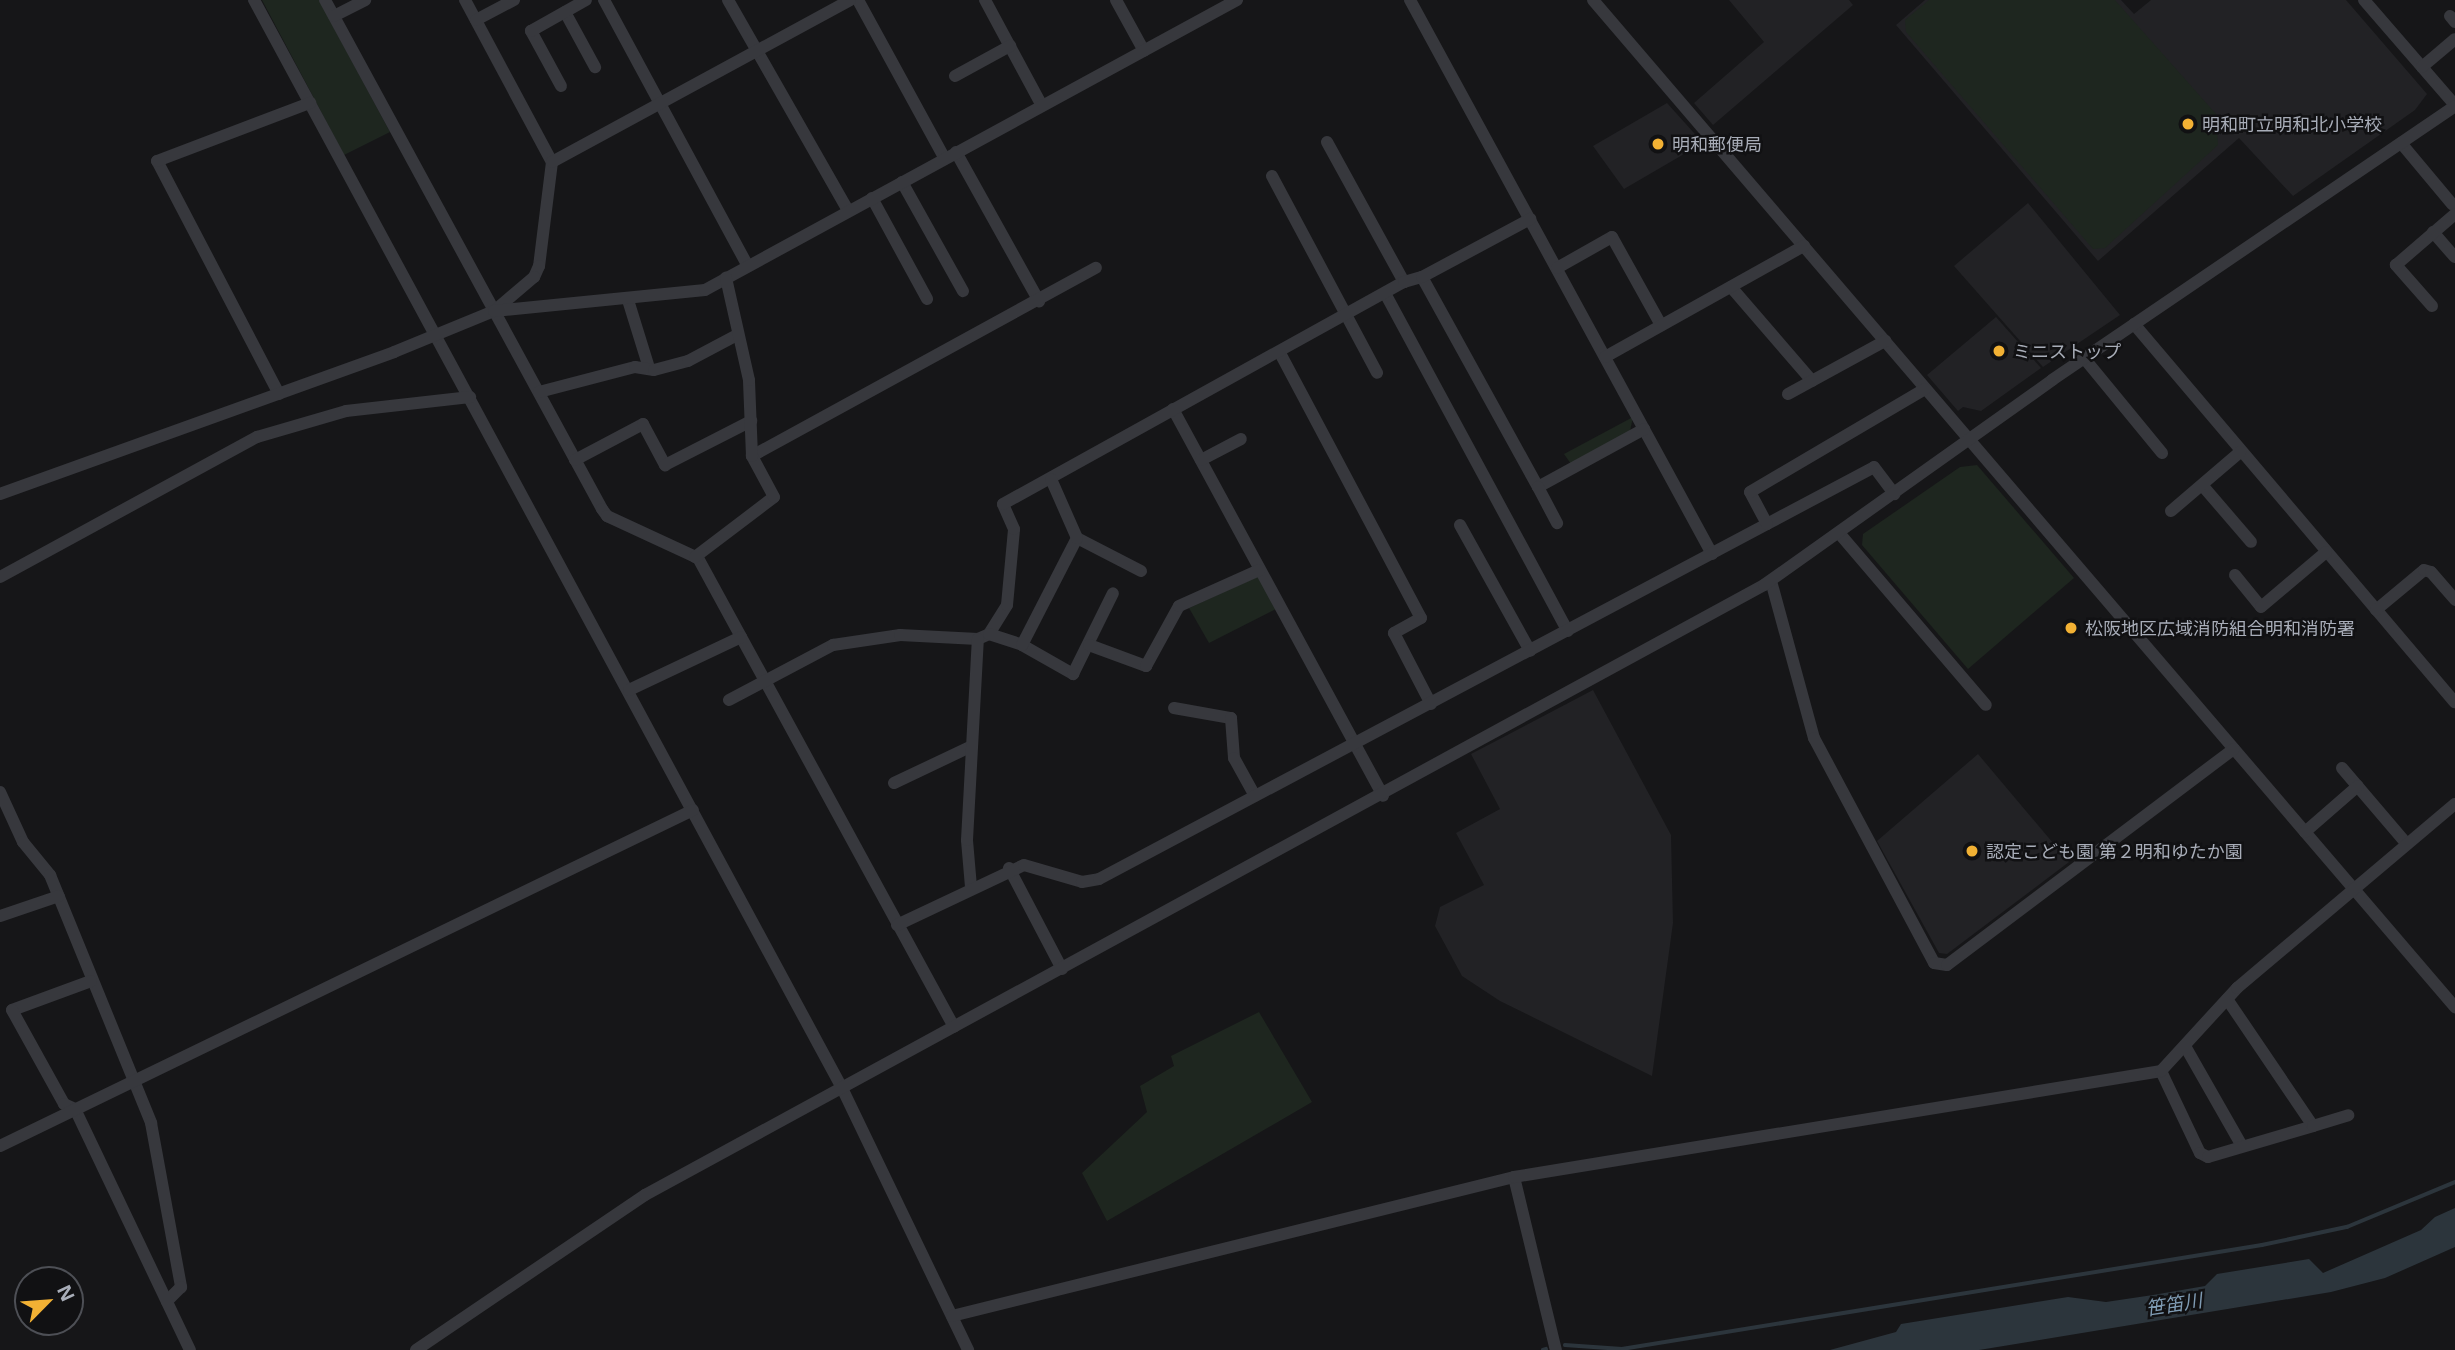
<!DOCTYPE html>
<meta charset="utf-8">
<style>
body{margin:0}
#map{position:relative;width:2455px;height:1350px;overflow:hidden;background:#161618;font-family:"Open Sans","Noto Sans JP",sans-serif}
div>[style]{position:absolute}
.built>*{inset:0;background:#222225}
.green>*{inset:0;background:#1e261f}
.water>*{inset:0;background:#2c353c}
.stream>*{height:3.5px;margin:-1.75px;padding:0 1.75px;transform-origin:1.75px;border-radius:1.75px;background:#2c353c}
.minor>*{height:12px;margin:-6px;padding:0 6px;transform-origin:6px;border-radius:6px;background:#37383d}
.dots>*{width:19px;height:19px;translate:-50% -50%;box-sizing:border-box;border:4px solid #111113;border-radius:50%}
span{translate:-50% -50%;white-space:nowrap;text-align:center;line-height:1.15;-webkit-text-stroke:5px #111113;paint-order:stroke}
.poi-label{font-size:18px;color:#a8adb8}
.left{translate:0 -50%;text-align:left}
.water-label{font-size:19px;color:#7f9bb3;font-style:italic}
.north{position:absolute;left:14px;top:1266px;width:70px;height:70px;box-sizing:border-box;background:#111113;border:2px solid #4d4f55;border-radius:50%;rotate:65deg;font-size:19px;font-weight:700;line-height:28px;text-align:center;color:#a8adb8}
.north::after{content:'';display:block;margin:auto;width:24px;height:32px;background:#f2b134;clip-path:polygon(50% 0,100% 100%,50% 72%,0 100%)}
</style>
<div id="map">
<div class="built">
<i style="clip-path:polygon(1729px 0,1849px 0,1853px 5px,1713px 125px,1694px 103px,1764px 42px)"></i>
<i style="clip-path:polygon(1925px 0,2121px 0,2134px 14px,2151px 0,2346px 0,2427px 94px,2415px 110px,2293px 196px,2239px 138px,2098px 261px,1896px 25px)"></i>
<i style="clip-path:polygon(1667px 103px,1703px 143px,1624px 189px,1593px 146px)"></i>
<i style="clip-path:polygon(2028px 203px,2120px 315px,2043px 367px,1954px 266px)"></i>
<i style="clip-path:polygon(1996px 317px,2041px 368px,1981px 411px,1963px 407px,1958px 411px,1927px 375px)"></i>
<i style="clip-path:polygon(1593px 690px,1671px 835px,1673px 923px,1652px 1076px,1500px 1001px,1462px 976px,1435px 926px,1440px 907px,1484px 885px,1456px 833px,1500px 809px,1471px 754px)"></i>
<i style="clip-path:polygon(1978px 754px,2069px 862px,1947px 954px,1939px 953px,1877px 841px)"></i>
</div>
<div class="green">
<i style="clip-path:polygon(262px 0,319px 0,390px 132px,344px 155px)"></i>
<i style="clip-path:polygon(1929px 0,2115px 0,2216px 114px,2218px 145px,2105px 248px,2093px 249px,1906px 32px,1905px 20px)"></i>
<i style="clip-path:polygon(1633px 417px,1630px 431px,1571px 464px,1564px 454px)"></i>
<i style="clip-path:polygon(1977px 465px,2074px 578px,1968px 669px,1862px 545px,1863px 534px,1960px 467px)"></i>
<i style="clip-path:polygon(1259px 576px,1276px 609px,1209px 643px,1189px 608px)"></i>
<i style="clip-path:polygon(1259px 1012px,1312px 1102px,1107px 1221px,1082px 1173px,1147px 1112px,1140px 1086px,1174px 1066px,1171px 1056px)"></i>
</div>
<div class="water">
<i style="clip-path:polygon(2455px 1208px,2455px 1247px,2385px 1278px,2331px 1292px,1979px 1350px,1830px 1350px,1896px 1332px,1901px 1324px,2068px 1297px,2106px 1302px,2153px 1295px,2205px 1286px,2217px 1274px,2309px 1259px,2323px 1273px,2421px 1230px,2435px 1217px)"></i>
</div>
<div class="stream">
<i style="left:1565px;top:1345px;width:57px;rotate:4deg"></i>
<i style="left:1622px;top:1349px;width:648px;rotate:-9.23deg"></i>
<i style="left:2262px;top:1245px;width:87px;rotate:-12deg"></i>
<i style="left:2347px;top:1227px;width:117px;rotate:-22.6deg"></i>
<i style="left:1543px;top:1350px;width:3px;rotate:-18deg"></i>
</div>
<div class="minor">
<i style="left:254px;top:0;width:1237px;rotate:61.61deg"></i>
<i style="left:842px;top:1088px;width:291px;rotate:64.3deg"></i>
<i style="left:325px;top:0;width:579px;rotate:61.44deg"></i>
<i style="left:602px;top:509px;width:9px;rotate:54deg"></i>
<i style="left:607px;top:516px;width:100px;rotate:24.8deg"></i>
<i style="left:698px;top:558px;width:534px;rotate:61.37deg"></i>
<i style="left:465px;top:0;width:184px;rotate:61.8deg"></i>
<i style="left:552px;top:162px;width:105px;rotate:97.1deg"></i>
<i style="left:539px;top:266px;width:12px;rotate:114deg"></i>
<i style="left:534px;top:277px;width:52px;rotate:139.6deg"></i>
<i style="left:604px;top:0;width:302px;rotate:61.6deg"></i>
<i style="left:728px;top:0;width:242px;rotate:60.3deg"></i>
<i style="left:858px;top:0;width:181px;rotate:61.3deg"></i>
<i style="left:985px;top:0;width:120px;rotate:61.7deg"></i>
<i style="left:1116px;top:0;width:58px;rotate:61.2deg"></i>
<i style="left:1410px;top:0;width:631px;rotate:61.4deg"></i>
<i style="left:1593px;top:0;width:1326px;rotate:49.44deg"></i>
<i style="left:2364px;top:0;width:139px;rotate:49.1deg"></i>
<i style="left:565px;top:12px;width:63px;rotate:61.4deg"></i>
<i style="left:334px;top:16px;width:35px;rotate:-27deg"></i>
<i style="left:2450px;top:16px;width:8px;rotate:50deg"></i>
<i style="left:476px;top:20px;width:43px;rotate:-27.8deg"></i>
<i style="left:2422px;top:67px;width:43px;rotate:-40.3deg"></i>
<i style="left:955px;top:76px;width:63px;rotate:-28.6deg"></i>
<i style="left:561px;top:86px;width:63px;rotate:-118.6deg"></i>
<i style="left:531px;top:31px;width:63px;rotate:-29.4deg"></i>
<i style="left:1327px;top:142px;width:160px;rotate:61.2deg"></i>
<i style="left:2401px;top:143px;width:80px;rotate:50.1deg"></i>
<i style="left:956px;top:152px;width:171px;rotate:60.9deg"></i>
<i style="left:552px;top:162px;width:339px;rotate:-28.5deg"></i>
<i style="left:1272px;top:176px;width:223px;rotate:61.9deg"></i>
<i style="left:902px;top:182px;width:125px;rotate:60.8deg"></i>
<i style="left:872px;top:198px;width:115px;rotate:61.4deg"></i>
<i style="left:2433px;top:232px;width:33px;rotate:49deg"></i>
<i style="left:1557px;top:268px;width:63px;rotate:-29.4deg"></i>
<i style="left:1612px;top:237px;width:101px;rotate:60.9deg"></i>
<i style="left:1422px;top:277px;width:240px;rotate:61.1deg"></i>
<i style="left:1538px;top:487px;width:121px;rotate:-28.7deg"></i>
<i style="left:1731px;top:287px;width:124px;rotate:49.2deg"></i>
<i style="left:1386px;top:295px;width:382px;rotate:61.6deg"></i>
<i style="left:628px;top:300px;width:71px;rotate:72.8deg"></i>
<i style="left:2432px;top:306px;width:55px;rotate:-131.3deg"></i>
<i style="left:2396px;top:265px;width:78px;rotate:-40.8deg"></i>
<i style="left:2134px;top:324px;width:496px;rotate:49.7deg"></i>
<i style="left:1280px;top:353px;width:300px;rotate:62deg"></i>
<i style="left:1421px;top:618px;width:31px;rotate:151deg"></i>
<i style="left:1394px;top:633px;width:80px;rotate:62.5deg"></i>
<i style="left:1605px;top:357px;width:228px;rotate:-29.2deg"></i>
<i style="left:2084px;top:358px;width:123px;rotate:50.6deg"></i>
<i style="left:539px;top:392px;width:99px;rotate:-14.6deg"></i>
<i style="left:635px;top:367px;width:19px;rotate:9deg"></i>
<i style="left:654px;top:370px;width:35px;rotate:-15deg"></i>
<i style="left:688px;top:361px;width:55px;rotate:-28deg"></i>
<i style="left:279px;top:394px;width:263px;rotate:-117.6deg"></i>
<i style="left:157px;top:161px;width:164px;rotate:-20.8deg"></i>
<i style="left:1788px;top:394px;width:111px;rotate:-28.7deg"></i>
<i style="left:1173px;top:409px;width:440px;rotate:61.5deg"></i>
<i style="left:752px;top:456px;width:392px;rotate:-28.7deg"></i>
<i style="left:575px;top:460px;width:77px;rotate:-27.9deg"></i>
<i style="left:643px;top:424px;width:47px;rotate:61.8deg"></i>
<i style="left:665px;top:465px;width:97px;rotate:-27.1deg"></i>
<i style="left:1201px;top:460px;width:45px;rotate:-27.7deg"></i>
<i style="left:2202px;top:485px;width:75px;rotate:49.3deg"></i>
<i style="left:1538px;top:487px;width:41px;rotate:62.2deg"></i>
<i style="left:0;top:494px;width:419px;rotate:-19.8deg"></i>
<i style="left:394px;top:352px;width:108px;rotate:-22.3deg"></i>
<i style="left:494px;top:311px;width:212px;rotate:-5.7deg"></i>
<i style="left:705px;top:290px;width:606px;rotate:-28.6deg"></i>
<i style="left:2171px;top:511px;width:91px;rotate:-40.5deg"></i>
<i style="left:1767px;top:524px;width:121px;rotate:-28deg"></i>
<i style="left:1874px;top:467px;width:34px;rotate:53deg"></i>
<i style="left:1460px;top:525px;width:144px;rotate:60.9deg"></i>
<i style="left:1839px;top:533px;width:226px;rotate:49.5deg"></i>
<i style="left:1077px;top:538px;width:72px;rotate:27.3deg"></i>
<i style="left:695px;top:557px;width:99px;rotate:-37.2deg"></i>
<i style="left:774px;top:497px;width:47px;rotate:-118.2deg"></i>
<i style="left:752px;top:456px;width:76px;rotate:-92.3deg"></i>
<i style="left:749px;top:380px;width:105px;rotate:-102.7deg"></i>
<i style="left:2235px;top:575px;width:41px;rotate:50.9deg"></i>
<i style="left:2261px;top:607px;width:85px;rotate:-40.2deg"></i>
<i style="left:0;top:577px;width:293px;rotate:-28.6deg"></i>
<i style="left:257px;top:437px;width:93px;rotate:-16.3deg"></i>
<i style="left:346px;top:411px;width:125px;rotate:-6.4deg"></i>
<i style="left:1771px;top:581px;width:163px;rotate:74.7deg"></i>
<i style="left:1814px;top:738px;width:255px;rotate:61.9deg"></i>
<i style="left:1934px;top:963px;width:13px;rotate:9deg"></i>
<i style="left:1947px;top:965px;width:359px;rotate:-37deg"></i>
<i style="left:2376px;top:610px;width:62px;rotate:-39.8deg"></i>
<i style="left:2424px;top:570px;width:7px;rotate:16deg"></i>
<i style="left:2431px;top:572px;width:37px;rotate:49deg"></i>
<i style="left:989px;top:634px;width:34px;rotate:-58deg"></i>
<i style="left:1007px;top:605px;width:76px;rotate:-84.7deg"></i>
<i style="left:1014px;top:529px;width:27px;rotate:-114deg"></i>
<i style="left:1003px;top:504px;width:458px;rotate:-29deg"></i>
<i style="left:1404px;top:282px;width:19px;rotate:-16deg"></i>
<i style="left:1422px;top:277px;width:123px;rotate:-28.2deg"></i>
<i style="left:1022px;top:645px;width:59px;rotate:29.6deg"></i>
<i style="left:1073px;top:674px;width:90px;rotate:-63.7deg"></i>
<i style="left:1089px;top:645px;width:61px;rotate:20.2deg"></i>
<i style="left:1146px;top:666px;width:68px;rotate:-61.2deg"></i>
<i style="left:1179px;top:606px;width:88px;rotate:-24.2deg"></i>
<i style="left:629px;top:690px;width:124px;rotate:-25.3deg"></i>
<i style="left:729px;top:700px;width:118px;rotate:-27.9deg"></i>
<i style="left:833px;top:645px;width:68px;rotate:-8.5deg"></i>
<i style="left:900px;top:635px;width:78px;rotate:2.9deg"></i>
<i style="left:978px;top:639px;width:12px;rotate:-24deg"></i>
<i style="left:989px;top:634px;width:35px;rotate:18deg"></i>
<i style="left:1022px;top:645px;width:120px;rotate:-62.8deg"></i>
<i style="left:1077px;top:538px;width:64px;rotate:-113.8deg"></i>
<i style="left:1174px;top:708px;width:58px;rotate:10deg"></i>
<i style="left:1231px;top:718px;width:40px;rotate:85.7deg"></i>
<i style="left:1234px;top:758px;width:43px;rotate:61.1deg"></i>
<i style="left:2342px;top:768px;width:99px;rotate:49.5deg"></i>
<i style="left:894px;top:783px;width:86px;rotate:-25.4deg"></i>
<i style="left:0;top:792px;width:55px;rotate:65.3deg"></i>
<i style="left:23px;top:842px;width:43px;rotate:50.7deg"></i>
<i style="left:50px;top:875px;width:268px;rotate:67.8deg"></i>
<i style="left:151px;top:1123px;width:167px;rotate:79.6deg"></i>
<i style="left:181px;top:1287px;width:20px;rotate:135deg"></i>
<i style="left:2305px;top:832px;width:70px;rotate:-41deg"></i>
<i style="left:1009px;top:868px;width:114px;rotate:62.3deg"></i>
<i style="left:971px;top:887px;width:47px;rotate:-94.9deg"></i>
<i style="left:967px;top:840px;width:201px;rotate:-86.9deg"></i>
<i style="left:0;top:916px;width:62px;rotate:-18.7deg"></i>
<i style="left:897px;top:925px;width:140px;rotate:-25.3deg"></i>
<i style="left:1024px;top:865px;width:60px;rotate:16.3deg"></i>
<i style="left:1082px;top:882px;width:17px;rotate:-10deg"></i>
<i style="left:1099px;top:879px;width:756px;rotate:-27.99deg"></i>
<i style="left:1767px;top:524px;width:36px;rotate:-118deg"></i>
<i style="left:1750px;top:492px;width:203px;rotate:-30.5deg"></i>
<i style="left:91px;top:981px;width:84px;rotate:159.8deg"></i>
<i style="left:12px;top:1010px;width:107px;rotate:61deg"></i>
<i style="left:64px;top:1104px;width:12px;rotate:24deg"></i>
<i style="left:75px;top:1109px;width:267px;rotate:64.5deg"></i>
<i style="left:2185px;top:1046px;width:113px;rotate:60.3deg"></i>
<i style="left:2161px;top:1071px;width:91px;rotate:64.6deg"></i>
<i style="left:2200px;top:1153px;width:9px;rotate:27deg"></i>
<i style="left:2208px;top:1157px;width:109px;rotate:-16.4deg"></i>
<i style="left:2313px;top:1126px;width:153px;rotate:-124.1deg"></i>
<i style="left:2313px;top:1126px;width:37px;rotate:-17deg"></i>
<i style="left:0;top:1146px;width:770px;rotate:-25.87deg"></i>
<i style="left:1514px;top:1177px;width:178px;rotate:76.4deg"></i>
<i style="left:952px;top:1316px;width:579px;rotate:-13.89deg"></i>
<i style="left:1514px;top:1177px;width:656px;rotate:-9.3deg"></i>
<i style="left:2161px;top:1071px;width:113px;rotate:-47.5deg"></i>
<i style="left:2237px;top:988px;width:285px;rotate:-40.2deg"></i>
<i style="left:416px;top:1350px;width:277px;rotate:-34.1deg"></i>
<i style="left:645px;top:1195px;width:1274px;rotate:-28.6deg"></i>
<i style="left:1764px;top:585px;width:354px;rotate:-35.4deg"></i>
<i style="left:2052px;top:380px;width:487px;rotate:-34.2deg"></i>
</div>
<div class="dots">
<i style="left:2188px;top:124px;background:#f2b134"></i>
<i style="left:1658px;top:144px;background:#f2b134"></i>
<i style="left:1999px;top:351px;background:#f2b134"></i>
<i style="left:2071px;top:628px;background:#f2b134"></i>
<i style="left:1972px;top:851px;background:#f2b134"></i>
</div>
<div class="poi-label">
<span class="left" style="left:2202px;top:124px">明和町立明和北小学校</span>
<span class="left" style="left:1672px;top:144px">明和郵便局</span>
<span class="left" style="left:2013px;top:351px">ミニストップ</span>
<span class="left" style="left:2085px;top:628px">松阪地区広域消防組合明和消防署</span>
<span class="left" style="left:1986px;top:851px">認定こども園 第２明和ゆたか園</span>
</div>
<div class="water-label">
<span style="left:2174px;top:1305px;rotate:-9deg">笹笛川</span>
</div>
<div class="north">N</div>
</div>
